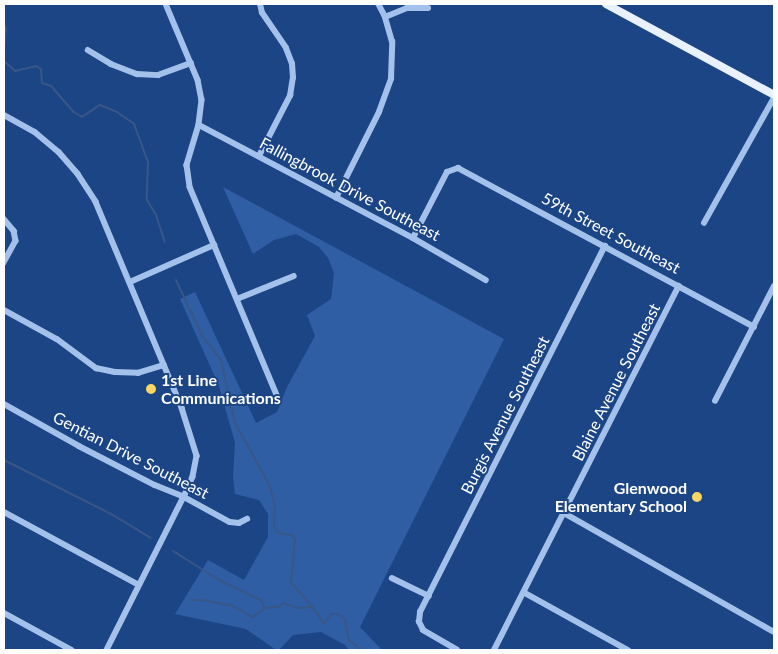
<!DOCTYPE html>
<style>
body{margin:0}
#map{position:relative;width:778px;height:654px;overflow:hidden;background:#1c4586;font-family:Lato,sans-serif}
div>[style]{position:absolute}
.green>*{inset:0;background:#2f5ea4}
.stream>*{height:2px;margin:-1px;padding:0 1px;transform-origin:1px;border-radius:1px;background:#395786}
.minor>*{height:5.5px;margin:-2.75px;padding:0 2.75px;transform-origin:2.75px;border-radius:2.75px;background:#a4c1eb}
.major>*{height:8px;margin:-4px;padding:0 4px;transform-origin:4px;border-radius:4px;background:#e9f0fe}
.dots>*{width:14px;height:14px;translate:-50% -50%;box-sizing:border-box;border:2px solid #1c4586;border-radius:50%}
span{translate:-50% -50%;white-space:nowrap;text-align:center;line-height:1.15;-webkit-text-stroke:4px #1c4586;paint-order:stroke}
.street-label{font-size:16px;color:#fff}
.poi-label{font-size:16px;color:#fff;font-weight:700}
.left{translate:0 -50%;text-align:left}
.right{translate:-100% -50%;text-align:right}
.frame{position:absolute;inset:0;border:5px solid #fff;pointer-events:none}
</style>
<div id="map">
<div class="green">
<i style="clip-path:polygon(223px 187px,504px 339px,360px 627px,382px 650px,349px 650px,345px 645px,321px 632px,293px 635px,279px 650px,276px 650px,246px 629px,175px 614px,208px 560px,244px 580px,268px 537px,268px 514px,259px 500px,235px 494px,233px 477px,235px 443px,219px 386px,180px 299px,195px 292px,256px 423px,277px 412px,287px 387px,315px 336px,307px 315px,331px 299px,334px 273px,328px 258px,319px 247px,296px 234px,274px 240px,253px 254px)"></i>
</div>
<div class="stream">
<i style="left:4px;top:49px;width:22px;rotate:-85deg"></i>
<i style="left:4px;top:61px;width:15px;rotate:42deg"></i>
<i style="left:15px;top:71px;width:22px;rotate:-13deg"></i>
<i style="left:36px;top:66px;width:6px;rotate:31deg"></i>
<i style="left:41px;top:69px;width:14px;rotate:86deg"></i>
<i style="left:42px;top:83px;width:9px;rotate:18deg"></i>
<i style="left:51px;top:86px;width:35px;rotate:49deg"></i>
<i style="left:74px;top:112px;width:9px;rotate:32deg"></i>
<i style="left:82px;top:117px;width:22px;rotate:-34deg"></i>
<i style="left:100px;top:105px;width:18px;rotate:22deg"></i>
<i style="left:117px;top:112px;width:21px;rotate:35deg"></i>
<i style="left:134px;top:124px;width:40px;rotate:69.8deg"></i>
<i style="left:148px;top:162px;width:38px;rotate:92deg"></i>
<i style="left:147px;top:200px;width:17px;rotate:59deg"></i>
<i style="left:156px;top:215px;width:28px;rotate:72deg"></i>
<i style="left:176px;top:280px;width:63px;rotate:64.7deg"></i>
<i style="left:203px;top:337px;width:29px;rotate:52deg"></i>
<i style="left:221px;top:360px;width:65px;rotate:77.5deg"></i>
<i style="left:235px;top:423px;width:72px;rotate:60.9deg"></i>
<i style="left:270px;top:486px;width:22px;rotate:77deg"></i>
<i style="left:275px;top:507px;width:18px;rotate:93deg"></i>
<i style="left:274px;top:525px;width:9px;rotate:63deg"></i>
<i style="left:278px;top:533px;width:14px;rotate:8deg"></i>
<i style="left:292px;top:535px;width:5px;rotate:53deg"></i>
<i style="left:295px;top:539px;width:43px;rotate:95.3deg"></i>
<i style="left:291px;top:582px;width:42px;rotate:49.8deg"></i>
<i style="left:318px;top:614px;width:11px;rotate:63deg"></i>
<i style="left:323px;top:624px;width:13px;rotate:-48deg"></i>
<i style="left:332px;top:614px;width:6px"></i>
<i style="left:338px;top:614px;width:9px;rotate:36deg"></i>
<i style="left:345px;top:619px;width:20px;rotate:81deg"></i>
<i style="left:348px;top:639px;width:17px;rotate:40deg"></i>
<i style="left:4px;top:460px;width:122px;rotate:26.8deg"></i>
<i style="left:113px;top:515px;width:44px;rotate:31.2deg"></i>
<i style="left:173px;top:551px;width:54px;rotate:32.2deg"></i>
<i style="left:219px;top:580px;width:47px;rotate:25.5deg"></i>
<i style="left:261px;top:600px;width:9px;rotate:63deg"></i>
<i style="left:191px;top:600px;width:12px"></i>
<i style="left:203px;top:600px;width:31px;rotate:11deg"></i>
<i style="left:233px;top:606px;width:23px;rotate:29deg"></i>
<i style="left:253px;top:617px;width:15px;rotate:-37deg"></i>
<i style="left:265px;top:608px;width:13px;rotate:-4deg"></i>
<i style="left:278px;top:607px;width:7px;rotate:-34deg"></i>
<i style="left:284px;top:603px;width:14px;rotate:21deg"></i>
<i style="left:297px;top:608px;width:15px;rotate:-4deg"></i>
</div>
<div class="minor">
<i style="left:166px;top:4px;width:82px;rotate:67.2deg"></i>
<i style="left:198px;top:80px;width:20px;rotate:79deg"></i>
<i style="left:202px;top:100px;width:25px;rotate:97deg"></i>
<i style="left:199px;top:125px;width:42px;rotate:106.7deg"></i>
<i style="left:187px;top:165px;width:22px;rotate:82deg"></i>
<i style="left:190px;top:187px;width:225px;rotate:67.3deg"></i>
<i style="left:385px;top:17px;width:24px;rotate:-22deg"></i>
<i style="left:407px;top:8px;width:21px"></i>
<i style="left:88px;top:50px;width:27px;rotate:31deg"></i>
<i style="left:111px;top:64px;width:28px;rotate:21deg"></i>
<i style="left:137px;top:74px;width:21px;rotate:3deg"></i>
<i style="left:158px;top:75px;width:35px;rotate:-20deg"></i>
<i style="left:4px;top:115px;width:35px;rotate:29deg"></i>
<i style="left:35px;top:132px;width:31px;rotate:40deg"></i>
<i style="left:59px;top:152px;width:29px;rotate:49deg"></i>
<i style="left:78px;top:174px;width:33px;rotate:57deg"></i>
<i style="left:96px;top:202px;width:223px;rotate:67.3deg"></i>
<i style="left:182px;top:408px;width:50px;rotate:72.6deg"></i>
<i style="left:197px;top:456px;width:21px;rotate:101deg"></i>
<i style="left:193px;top:477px;width:22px;rotate:114deg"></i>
<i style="left:184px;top:497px;width:171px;rotate:116.7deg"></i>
<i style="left:199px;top:125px;width:242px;rotate:27.8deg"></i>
<i style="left:413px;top:238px;width:84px;rotate:29.9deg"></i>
<i style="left:259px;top:156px;width:68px;rotate:-62.7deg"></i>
<i style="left:290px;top:96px;width:18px;rotate:-81deg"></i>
<i style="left:293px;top:78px;width:14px;rotate:-94deg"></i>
<i style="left:292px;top:64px;width:17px;rotate:-111deg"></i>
<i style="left:286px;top:48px;width:42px;rotate:-124.4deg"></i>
<i style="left:262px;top:13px;width:9px;rotate:-103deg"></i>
<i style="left:336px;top:198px;width:96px;rotate:-63.4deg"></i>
<i style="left:379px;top:112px;width:35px;rotate:-70deg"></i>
<i style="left:391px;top:79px;width:37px;rotate:-88deg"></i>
<i style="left:392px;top:42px;width:26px;rotate:-106deg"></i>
<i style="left:385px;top:17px;width:15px;rotate:-118deg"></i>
<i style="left:4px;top:219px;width:16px;rotate:50deg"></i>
<i style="left:14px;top:231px;width:10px;rotate:79deg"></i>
<i style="left:16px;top:241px;width:25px;rotate:119deg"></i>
<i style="left:704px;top:223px;width:143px;rotate:-60.8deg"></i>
<i style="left:413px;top:238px;width:74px;rotate:-62.7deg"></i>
<i style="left:447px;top:172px;width:12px;rotate:-20deg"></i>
<i style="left:458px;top:168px;width:336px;rotate:28.2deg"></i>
<i style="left:130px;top:282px;width:92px;rotate:-23.8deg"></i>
<i style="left:237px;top:299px;width:61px;rotate:-22deg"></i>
<i style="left:4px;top:310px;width:60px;rotate:28.7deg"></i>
<i style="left:57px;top:339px;width:49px;rotate:36.6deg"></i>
<i style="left:96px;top:368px;width:19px;rotate:12deg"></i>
<i style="left:115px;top:372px;width:23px;rotate:2deg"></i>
<i style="left:138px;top:373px;width:27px;rotate:-17deg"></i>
<i style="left:715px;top:401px;width:129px;rotate:-62.8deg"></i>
<i style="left:4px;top:404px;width:86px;rotate:29.2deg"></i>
<i style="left:79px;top:446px;width:85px;rotate:27.2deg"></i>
<i style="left:155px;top:485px;width:31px;rotate:22deg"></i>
<i style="left:184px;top:497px;width:52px;rotate:28.5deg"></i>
<i style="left:230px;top:522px;width:9px;rotate:6deg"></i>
<i style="left:239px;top:523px;width:9px;rotate:-27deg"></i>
<i style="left:4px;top:512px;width:153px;rotate:28.4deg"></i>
<i style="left:564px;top:513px;width:241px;rotate:29.5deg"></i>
<i style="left:392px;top:578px;width:41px;rotate:25.9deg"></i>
<i style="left:525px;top:593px;width:118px;rotate:29deg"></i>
<i style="left:4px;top:613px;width:77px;rotate:28.6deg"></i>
<i style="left:457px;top:650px;width:39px;rotate:-150deg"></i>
<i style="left:423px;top:630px;width:9px;rotate:-117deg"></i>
<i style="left:419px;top:622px;width:10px;rotate:-84deg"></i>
<i style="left:420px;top:612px;width:410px;rotate:-63.2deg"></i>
<i style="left:494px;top:650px;width:408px;rotate:-63.1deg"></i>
</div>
<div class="major">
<i style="left:606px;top:4px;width:191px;rotate:28.4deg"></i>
</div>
<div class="dots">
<i style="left:151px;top:389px;background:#fbd662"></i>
<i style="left:697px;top:497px;background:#fbd662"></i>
</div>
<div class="street-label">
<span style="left:350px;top:189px;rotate:28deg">Fallingbrook Drive Southeast</span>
<span style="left:611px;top:233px;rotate:28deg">59th Street Southeast</span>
<span style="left:616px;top:382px;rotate:-63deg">Blaine Avenue Southeast</span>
<span style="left:505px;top:415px;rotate:-63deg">Burgis Avenue Southeast</span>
<span style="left:131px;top:455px;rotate:27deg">Gentian Drive Southeast</span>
</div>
<div class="poi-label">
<span class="left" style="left:161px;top:389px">1st Line<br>Communications</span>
<span class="right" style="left:687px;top:497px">Glenwood<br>Elementary School</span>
</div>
<div class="frame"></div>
</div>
